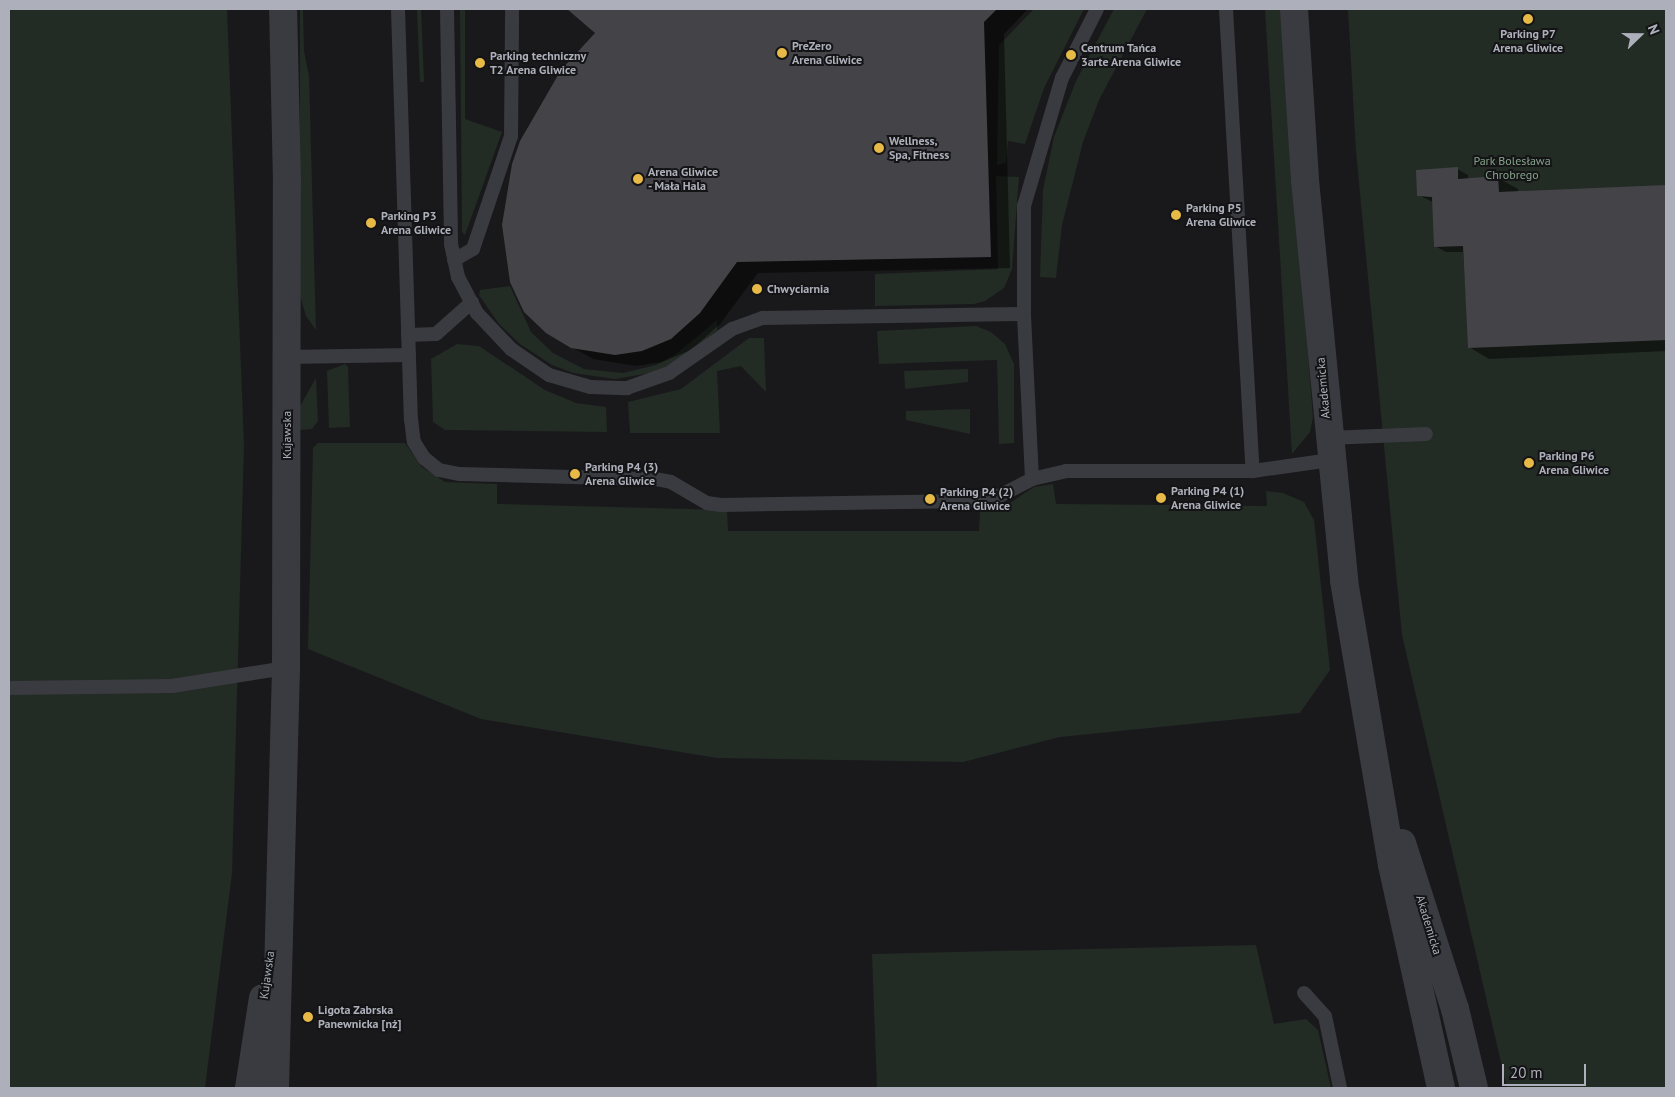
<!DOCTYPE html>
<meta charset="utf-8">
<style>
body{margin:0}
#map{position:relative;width:1675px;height:1097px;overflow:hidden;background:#19191b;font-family:"PT Sans",sans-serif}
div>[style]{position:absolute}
.green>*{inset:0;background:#232b25}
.shadow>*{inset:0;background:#0007}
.building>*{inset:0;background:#444448}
.service>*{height:14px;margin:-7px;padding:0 7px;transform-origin:7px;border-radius:7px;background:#3a3b40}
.tertiary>*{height:28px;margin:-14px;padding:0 14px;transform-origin:14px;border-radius:14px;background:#3a3b40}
.dots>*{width:14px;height:14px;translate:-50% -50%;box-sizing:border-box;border:2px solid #141416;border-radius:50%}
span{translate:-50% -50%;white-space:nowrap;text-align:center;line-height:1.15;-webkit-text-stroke:4px #141416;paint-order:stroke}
.poi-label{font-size:12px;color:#adb0ba;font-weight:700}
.left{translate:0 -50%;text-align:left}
.park-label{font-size:12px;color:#85a389}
.street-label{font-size:12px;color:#adb0ba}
.frame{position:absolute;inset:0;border:10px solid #adb0ba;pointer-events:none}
.north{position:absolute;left:1615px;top:10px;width:50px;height:50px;-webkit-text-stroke:4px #141416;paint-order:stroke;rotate:68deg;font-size:14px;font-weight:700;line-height:20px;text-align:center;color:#adb0ba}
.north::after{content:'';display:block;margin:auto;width:18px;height:22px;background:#adb0ba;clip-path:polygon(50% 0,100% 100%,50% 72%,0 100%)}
.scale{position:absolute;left:1502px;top:1064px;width:84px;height:22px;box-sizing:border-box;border:2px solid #adb0ba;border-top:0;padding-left:6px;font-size:15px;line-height:18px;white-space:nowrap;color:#adb0ba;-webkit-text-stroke:4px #141416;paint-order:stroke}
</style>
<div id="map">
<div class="green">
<i style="clip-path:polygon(9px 9px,227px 9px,244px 445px,232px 873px,205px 1088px,9px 1088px)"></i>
<i style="clip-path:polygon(300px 9px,303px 9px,304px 51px,309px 76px,316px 330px,306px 316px,300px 296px)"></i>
<i style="clip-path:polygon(417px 9px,421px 9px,424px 82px,420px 82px)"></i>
<i style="clip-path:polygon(460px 9px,465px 9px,465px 119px,502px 132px,465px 235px,462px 232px)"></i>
<i style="clip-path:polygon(1034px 9px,1084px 9px,1044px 88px,1025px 144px,1008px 141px,1006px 163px,997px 165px,999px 45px)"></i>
<i style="clip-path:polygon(1114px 9px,1147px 9px,1099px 100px,1083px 142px,1062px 225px,1056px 278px,1040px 277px,1043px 190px,1054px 137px,1076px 81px)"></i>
<i style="clip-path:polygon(1265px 9px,1281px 9px,1313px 417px,1310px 432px,1292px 454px)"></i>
<i style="clip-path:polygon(1348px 9px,1666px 9px,1666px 1088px,1507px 1088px,1402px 635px,1356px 151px)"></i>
<i style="clip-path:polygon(996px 176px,1019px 177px,1012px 269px,1004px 288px,985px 301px,974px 304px,875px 306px,875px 274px,998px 269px)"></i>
<i style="clip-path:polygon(510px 286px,531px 332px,553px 353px,584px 369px,623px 373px,656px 365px,676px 354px,717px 320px,717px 330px,674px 363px,656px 372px,615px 379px,573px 373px,552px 365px,520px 344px,499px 324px,479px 295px,480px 290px)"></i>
<i style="clip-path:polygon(976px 326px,991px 332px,1005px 344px,1014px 364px,1014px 443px,999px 444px,997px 360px,879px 364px,877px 331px)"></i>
<i style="clip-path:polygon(749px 338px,764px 338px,766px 392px,741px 366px,717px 371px,720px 433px,630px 433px,628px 402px,681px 389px)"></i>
<i style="clip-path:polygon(457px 344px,479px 346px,545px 390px,576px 403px,606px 407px,607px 432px,445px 430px,433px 422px,431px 359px)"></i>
<i style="clip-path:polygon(345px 364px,348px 367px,350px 427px,329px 428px,327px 371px)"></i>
<i style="clip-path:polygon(968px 369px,968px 382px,905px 389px,904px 371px)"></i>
<i style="clip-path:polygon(316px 378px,318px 421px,312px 429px,300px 430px,300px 406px)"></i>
<i style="clip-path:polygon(970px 409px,970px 434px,906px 420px,906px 411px)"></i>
<i style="clip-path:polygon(318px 443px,405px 443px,422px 467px,445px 482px,497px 484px,497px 504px,727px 510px,728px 531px,979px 531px,980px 511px,1007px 505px,1034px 487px,1053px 484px,1056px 504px,1267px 506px,1266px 491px,1283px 493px,1304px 502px,1314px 520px,1330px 670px,1300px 713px,1060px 737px,963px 762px,717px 758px,481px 719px,308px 649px,313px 448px)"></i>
<i style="clip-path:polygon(1256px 945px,1274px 1024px,1306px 1019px,1318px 1030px,1331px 1088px,877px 1088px,872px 954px)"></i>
</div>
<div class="shadow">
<i style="clip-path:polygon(569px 9px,1028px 9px,1004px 34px,1010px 268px,758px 273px,720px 324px,691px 350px,662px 362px,636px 366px,593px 359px,572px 347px,597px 33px)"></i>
<i style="clip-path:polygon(1457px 169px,1468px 175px,1468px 180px,1498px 178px,1518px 189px,1518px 193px,1666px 186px,1666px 351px,1489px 359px,1469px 347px,1463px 252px,1446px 252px,1435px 246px,1433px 202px,1418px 195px)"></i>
</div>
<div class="building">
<i style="clip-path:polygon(567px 9px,997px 9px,984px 22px,991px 257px,737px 262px,700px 313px,671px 339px,642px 351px,615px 355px,571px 348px,546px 333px,524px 312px,510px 282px,502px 225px,512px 164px,520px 141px,561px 70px,595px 33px)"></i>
<i style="clip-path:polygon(1458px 167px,1458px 179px,1498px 176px,1499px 192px,1666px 185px,1666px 340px,1468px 348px,1463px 246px,1434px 247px,1432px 197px,1417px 196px,1416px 170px)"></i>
</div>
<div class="service">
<i style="left:398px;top:9px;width:410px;rotate:88.2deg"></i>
<i style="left:411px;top:419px;width:23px;rotate:83deg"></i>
<i style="left:414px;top:442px;width:19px;rotate:58deg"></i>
<i style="left:424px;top:458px;width:19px;rotate:39deg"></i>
<i style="left:439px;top:470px;width:21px;rotate:11deg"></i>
<i style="left:460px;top:474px;width:196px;rotate:1.5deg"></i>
<i style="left:656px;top:479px;width:15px;rotate:11deg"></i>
<i style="left:671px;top:482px;width:42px;rotate:30.3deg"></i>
<i style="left:707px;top:503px;width:14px;rotate:8deg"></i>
<i style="left:721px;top:505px;width:247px;rotate:-0.9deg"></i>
<i style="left:968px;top:501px;width:34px;rotate:-10deg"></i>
<i style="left:1001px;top:495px;width:35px;rotate:-27deg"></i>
<i style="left:1032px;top:479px;width:35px;rotate:-13deg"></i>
<i style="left:1066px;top:471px;width:187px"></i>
<i style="left:1253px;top:471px;width:78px;rotate:-8.1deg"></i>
<i style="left:447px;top:9px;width:235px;rotate:89deg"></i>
<i style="left:451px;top:244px;width:34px;rotate:78deg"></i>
<i style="left:458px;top:277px;width:41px;rotate:62.2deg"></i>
<i style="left:477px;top:313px;width:50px;rotate:46.6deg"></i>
<i style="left:511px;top:349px;width:46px;rotate:34.4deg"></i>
<i style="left:549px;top:375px;width:43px;rotate:16.3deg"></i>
<i style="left:590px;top:387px;width:37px;rotate:2deg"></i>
<i style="left:627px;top:388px;width:45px;rotate:-19.7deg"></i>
<i style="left:669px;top:373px;width:77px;rotate:-34.9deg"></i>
<i style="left:732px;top:329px;width:33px;rotate:-20deg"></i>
<i style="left:763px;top:318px;width:261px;rotate:-0.9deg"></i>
<i style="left:1226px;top:9px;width:463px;rotate:86.7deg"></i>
<i style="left:454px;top:260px;width:22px;rotate:-30deg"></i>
<i style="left:473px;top:249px;width:119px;rotate:-71.4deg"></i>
<i style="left:511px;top:136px;width:127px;rotate:-89.5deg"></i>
<i style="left:408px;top:335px;width:28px;rotate:-2deg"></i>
<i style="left:436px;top:334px;width:48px;rotate:-41.6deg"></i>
<i style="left:287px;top:357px;width:122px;rotate:-0.9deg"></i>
<i style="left:1328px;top:438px;width:98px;rotate:-2.3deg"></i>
<i style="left:1032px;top:479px;width:165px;rotate:-92.8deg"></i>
<i style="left:1024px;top:314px;width:108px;rotate:-90deg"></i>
<i style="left:1024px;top:206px;width:134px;rotate:-73.5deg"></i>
<i style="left:1062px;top:78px;width:77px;rotate:-63.1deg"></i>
<i style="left:9px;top:688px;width:163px;rotate:-0.7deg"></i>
<i style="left:172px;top:686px;width:115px;rotate:-9deg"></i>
<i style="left:1304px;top:993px;width:31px;rotate:48deg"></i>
<i style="left:1325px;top:1016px;width:74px;rotate:78.2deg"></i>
</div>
<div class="tertiary">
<i style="left:1294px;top:9px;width:171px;rotate:86.3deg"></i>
<i style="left:1305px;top:180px;width:403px;rotate:84.4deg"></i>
<i style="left:1344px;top:581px;width:288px;rotate:80.4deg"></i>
<i style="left:1392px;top:865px;width:228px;rotate:77.6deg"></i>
<i style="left:1402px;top:843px;width:174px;rotate:72.3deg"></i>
<i style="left:1455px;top:1009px;width:81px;rotate:76.5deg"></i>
<i style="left:249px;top:1088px;width:91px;rotate:-81.2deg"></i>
<i style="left:275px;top:1088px;width:420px;rotate:-88.5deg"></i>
<i style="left:286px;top:668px;width:486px;rotate:-89.9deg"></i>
<i style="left:287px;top:182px;width:173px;rotate:-91.3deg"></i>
</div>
<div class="dots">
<i style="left:1528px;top:19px;background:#e7b946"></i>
<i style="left:782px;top:53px;background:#e7b946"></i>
<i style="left:1071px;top:55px;background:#e7b946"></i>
<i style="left:480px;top:63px;background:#e7b946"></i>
<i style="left:879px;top:148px;background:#e7b946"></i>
<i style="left:638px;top:179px;background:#e7b946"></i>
<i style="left:1176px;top:215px;background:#e7b946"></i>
<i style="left:371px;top:223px;background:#e7b946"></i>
<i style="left:757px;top:289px;background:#e7b946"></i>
<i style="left:1529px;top:463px;background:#e7b946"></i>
<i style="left:575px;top:474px;background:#e7b946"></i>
<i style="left:1161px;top:498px;background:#e7b946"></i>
<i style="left:930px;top:499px;background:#e7b946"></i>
<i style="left:308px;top:1017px;background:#e7b946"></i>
</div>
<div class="poi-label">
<span style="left:1528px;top:41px">Parking P7<br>Arena Gliwice</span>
<span class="left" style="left:792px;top:53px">PreZero<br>Arena Gliwice</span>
<span class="left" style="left:1081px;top:55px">Centrum Tańca<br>3arte Arena Gliwice</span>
<span class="left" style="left:490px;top:63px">Parking techniczny<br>T2 Arena Gliwice</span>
<span class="left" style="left:889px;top:148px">Wellness,<br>Spa, Fitness</span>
<span class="left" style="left:648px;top:179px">Arena Gliwice<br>- Mała Hala</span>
<span class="left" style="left:1186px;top:215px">Parking P5<br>Arena Gliwice</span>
<span class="left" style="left:381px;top:223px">Parking P3<br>Arena Gliwice</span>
<span class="left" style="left:767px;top:289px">Chwyciarnia</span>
<span class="left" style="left:1539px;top:463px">Parking P6<br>Arena Gliwice</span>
<span class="left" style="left:585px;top:474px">Parking P4 (3)<br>Arena Gliwice</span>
<span class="left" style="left:1171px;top:498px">Parking P4 (1)<br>Arena Gliwice</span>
<span class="left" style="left:940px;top:499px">Parking P4 (2)<br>Arena Gliwice</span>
<span class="left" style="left:318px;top:1017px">Ligota Zabrska<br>Panewnicka [nż]</span>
</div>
<div class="park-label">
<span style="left:1512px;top:168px">Park Bolesława<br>Chrobrego</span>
</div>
<div class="street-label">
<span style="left:1323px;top:388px;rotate:-95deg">Akademicka</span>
<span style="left:287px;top:435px;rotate:-90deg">Kujawska</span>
<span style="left:1429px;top:925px;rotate:73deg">Akademicka</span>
<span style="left:267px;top:975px;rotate:-82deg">Kujawska</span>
</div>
<div class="frame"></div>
<div class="north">N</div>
<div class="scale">20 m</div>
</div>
